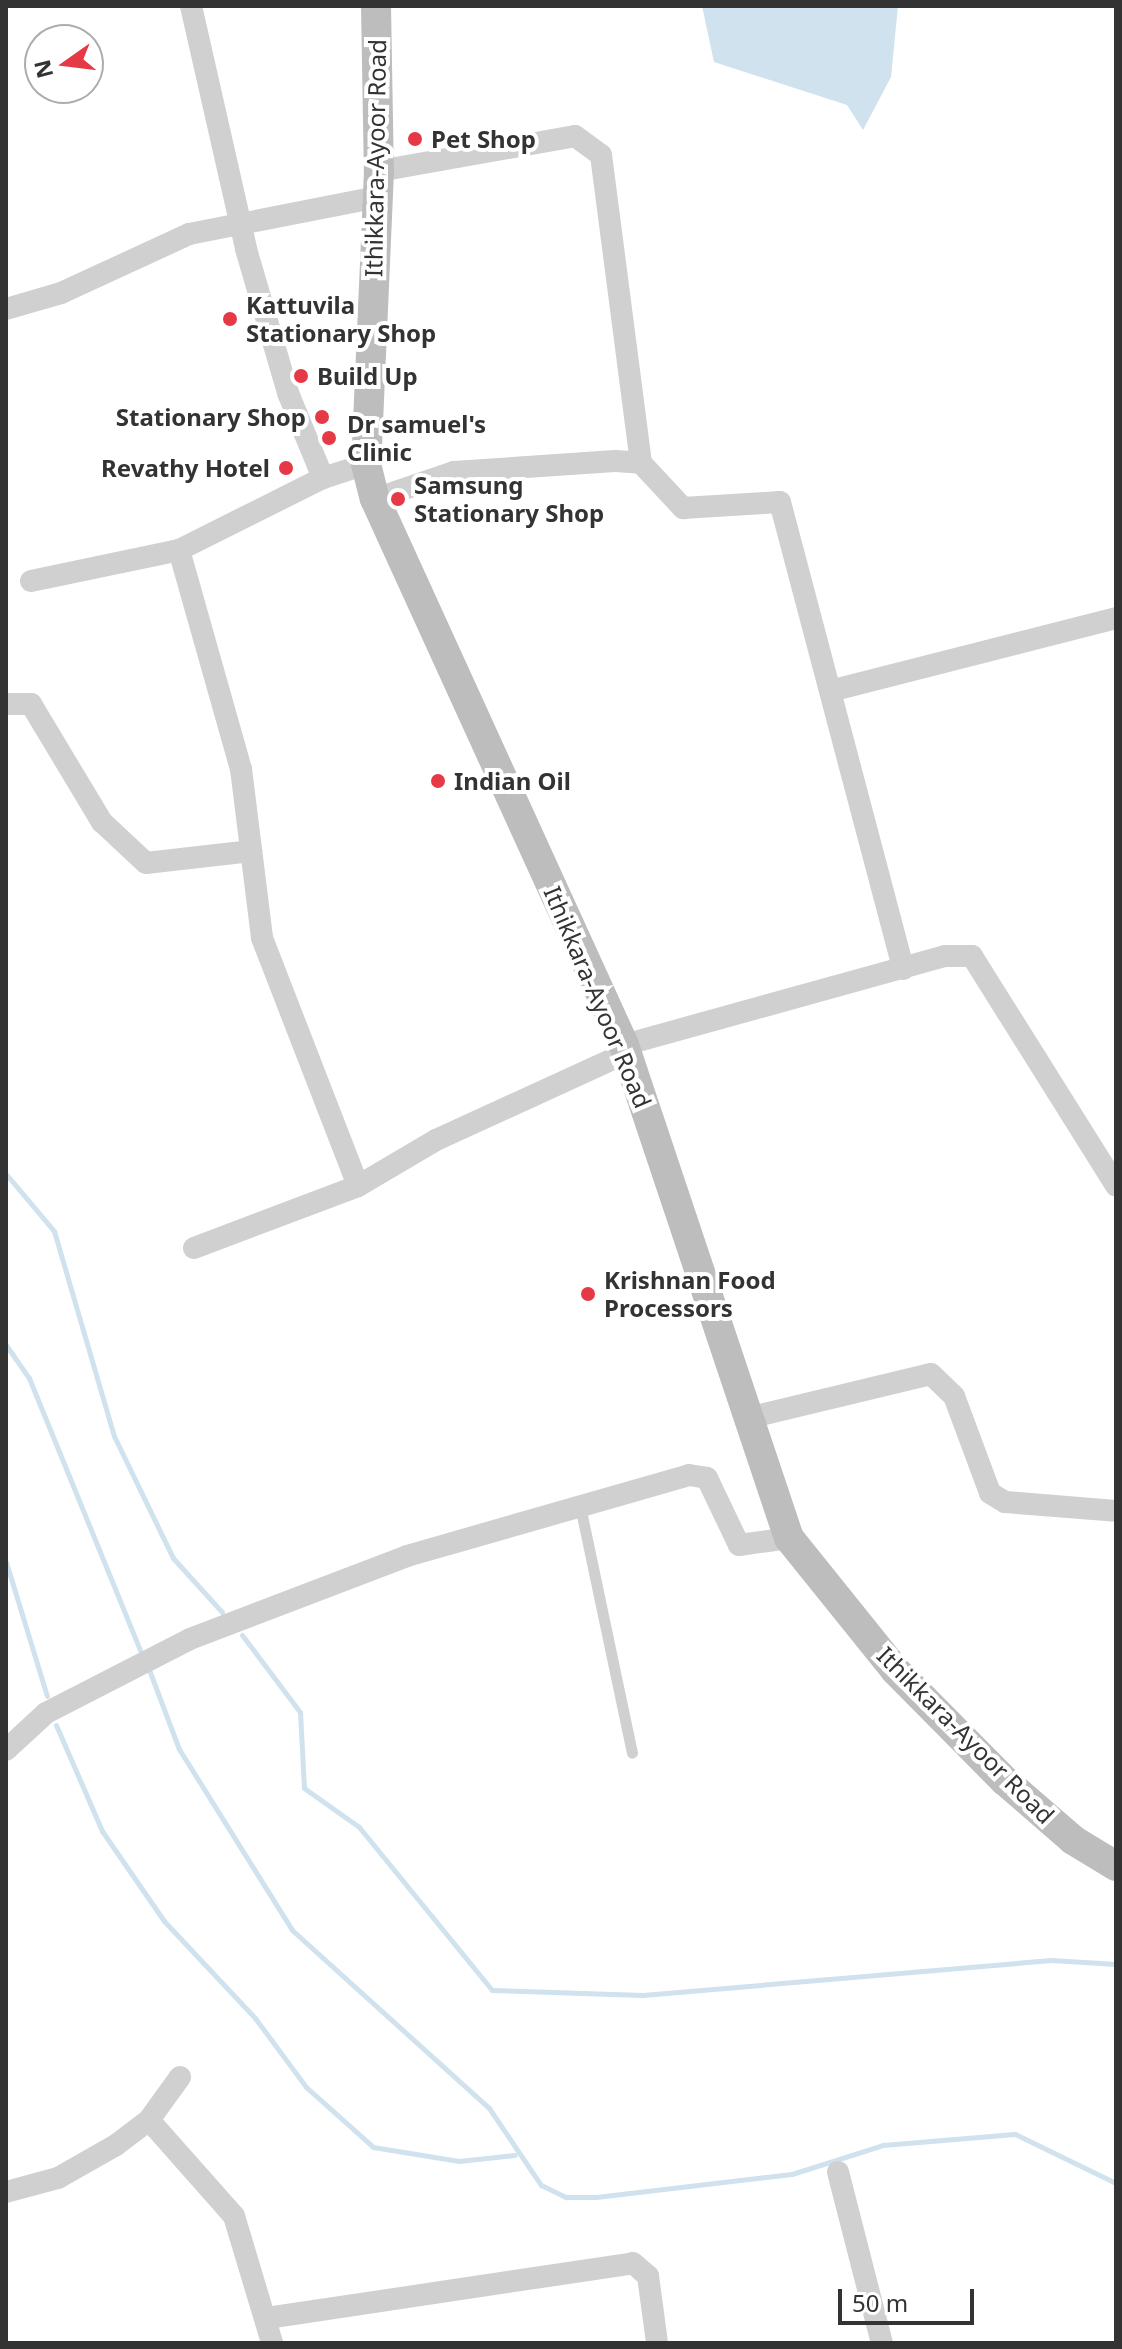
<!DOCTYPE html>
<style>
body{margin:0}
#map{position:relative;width:1122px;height:2349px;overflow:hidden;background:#fff;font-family:"Noto Sans",sans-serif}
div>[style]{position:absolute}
.water>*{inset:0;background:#cfe2ee}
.stream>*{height:5px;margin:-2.5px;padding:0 2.5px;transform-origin:2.5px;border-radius:2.5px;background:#cfe2ee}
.service>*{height:11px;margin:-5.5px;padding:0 5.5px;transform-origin:5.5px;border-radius:5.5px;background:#d0d0d0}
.minor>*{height:22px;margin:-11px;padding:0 11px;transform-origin:11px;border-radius:11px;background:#d0d0d0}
.secondary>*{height:30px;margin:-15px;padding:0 15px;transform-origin:15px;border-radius:15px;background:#bdbdbd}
.dots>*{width:22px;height:22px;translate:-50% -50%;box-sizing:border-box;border:4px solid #fff;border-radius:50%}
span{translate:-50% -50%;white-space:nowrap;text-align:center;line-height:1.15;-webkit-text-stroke:8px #fff;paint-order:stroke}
.poi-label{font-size:24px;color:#333;font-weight:700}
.left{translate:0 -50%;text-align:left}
.right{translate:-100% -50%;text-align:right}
.street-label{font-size:24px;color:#333}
.frame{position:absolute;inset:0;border:8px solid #333;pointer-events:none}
.north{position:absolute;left:24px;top:24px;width:80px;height:80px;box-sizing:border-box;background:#fff;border:2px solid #adadad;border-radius:50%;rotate:256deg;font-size:22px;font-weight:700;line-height:32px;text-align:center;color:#333}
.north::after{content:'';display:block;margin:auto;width:28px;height:36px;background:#e63946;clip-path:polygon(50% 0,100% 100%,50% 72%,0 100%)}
.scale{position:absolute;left:838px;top:2289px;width:136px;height:36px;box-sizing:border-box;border:4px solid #333;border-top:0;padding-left:10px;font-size:24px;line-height:28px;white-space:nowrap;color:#333;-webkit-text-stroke:6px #fff;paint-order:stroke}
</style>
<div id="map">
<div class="water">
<i style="clip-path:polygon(702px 6px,898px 6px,891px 77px,863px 130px,847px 105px,714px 62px)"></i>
</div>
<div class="stream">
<i style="left:6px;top:1174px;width:75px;rotate:49.9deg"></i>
<i style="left:54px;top:1231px;width:214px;rotate:73.7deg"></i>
<i style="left:114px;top:1436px;width:136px;rotate:64.2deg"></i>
<i style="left:173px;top:1558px;width:73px;rotate:47.8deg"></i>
<i style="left:6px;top:1345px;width:40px;rotate:55.1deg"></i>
<i style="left:29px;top:1378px;width:302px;rotate:67.8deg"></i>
<i style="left:6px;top:1562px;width:140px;rotate:73deg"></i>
<i style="left:242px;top:1635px;width:96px;rotate:53deg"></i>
<i style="left:300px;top:1712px;width:76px;rotate:87deg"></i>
<i style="left:304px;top:1788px;width:67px;rotate:35.3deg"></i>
<i style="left:359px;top:1827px;width:210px;rotate:50.8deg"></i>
<i style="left:492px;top:1990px;width:151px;rotate:1.9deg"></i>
<i style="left:643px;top:1995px;width:409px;rotate:-4.9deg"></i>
<i style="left:1051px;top:1960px;width:65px;rotate:3.5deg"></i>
<i style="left:148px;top:1667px;width:88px;rotate:69.3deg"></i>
<i style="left:179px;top:1749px;width:213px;rotate:58deg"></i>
<i style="left:292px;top:1930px;width:266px;rotate:42.1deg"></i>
<i style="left:489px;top:2108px;width:93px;rotate:56deg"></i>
<i style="left:541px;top:2185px;width:28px;rotate:26deg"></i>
<i style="left:566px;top:2197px;width:30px"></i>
<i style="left:596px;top:2197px;width:197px;rotate:-6.7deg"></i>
<i style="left:792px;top:2174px;width:96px;rotate:-17.7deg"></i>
<i style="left:883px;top:2145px;width:132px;rotate:-4.8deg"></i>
<i style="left:1015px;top:2134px;width:112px;rotate:25.9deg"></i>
<i style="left:56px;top:1725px;width:116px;rotate:66.5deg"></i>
<i style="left:102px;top:1831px;width:109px;rotate:55.4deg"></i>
<i style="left:164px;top:1921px;width:133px;rotate:46.8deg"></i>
<i style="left:255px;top:2018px;width:86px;rotate:53.5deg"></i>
<i style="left:306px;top:2087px;width:90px;rotate:41.8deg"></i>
<i style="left:373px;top:2147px;width:87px;rotate:9.2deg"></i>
<i style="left:459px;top:2161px;width:56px;rotate:-6.1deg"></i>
</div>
<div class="service">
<i style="left:580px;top:1506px;width:252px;rotate:78.1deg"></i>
</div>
<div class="minor">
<i style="left:191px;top:6px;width:249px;rotate:77.2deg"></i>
<i style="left:246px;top:249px;width:150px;rotate:73.7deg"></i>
<i style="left:288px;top:393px;width:92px;rotate:67.6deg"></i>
<i style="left:323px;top:478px;width:45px;rotate:-18deg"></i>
<i style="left:379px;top:171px;width:199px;rotate:-10.1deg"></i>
<i style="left:575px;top:136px;width:32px;rotate:36deg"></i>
<i style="left:601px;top:155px;width:311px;rotate:82.6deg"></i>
<i style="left:6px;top:309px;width:57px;rotate:-16.2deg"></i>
<i style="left:61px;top:293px;width:141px;rotate:-24.7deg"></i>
<i style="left:189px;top:234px;width:193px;rotate:-11.1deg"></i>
<i style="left:375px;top:499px;width:83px;rotate:-18.9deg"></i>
<i style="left:454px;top:472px;width:161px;rotate:-3.9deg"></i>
<i style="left:615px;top:461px;width:26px;rotate:4deg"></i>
<i style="left:641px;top:463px;width:62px;rotate:47deg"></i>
<i style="left:683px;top:508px;width:97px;rotate:-3.5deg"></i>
<i style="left:780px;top:502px;width:483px;rotate:75.2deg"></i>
<i style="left:179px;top:550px;width:228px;rotate:74.2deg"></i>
<i style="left:241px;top:769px;width:170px;rotate:82.9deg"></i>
<i style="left:262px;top:938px;width:266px;rotate:68.8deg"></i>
<i style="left:31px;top:581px;width:151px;rotate:-11.8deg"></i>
<i style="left:179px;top:550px;width:161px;rotate:-26.6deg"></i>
<i style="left:834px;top:690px;width:291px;rotate:-14.3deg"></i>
<i style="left:6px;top:704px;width:25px"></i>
<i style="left:31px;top:704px;width:138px;rotate:59deg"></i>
<i style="left:102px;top:822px;width:60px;rotate:43deg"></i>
<i style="left:146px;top:863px;width:106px;rotate:-6.5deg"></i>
<i style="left:624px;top:1045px;width:333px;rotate:-15.5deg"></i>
<i style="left:945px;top:956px;width:27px"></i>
<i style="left:972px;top:956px;width:271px;rotate:57.9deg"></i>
<i style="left:194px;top:1248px;width:175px;rotate:-20.7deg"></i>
<i style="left:358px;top:1186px;width:91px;rotate:-30.5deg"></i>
<i style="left:436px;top:1140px;width:209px;rotate:-24.6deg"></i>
<i style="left:752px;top:1417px;width:184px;rotate:-13.5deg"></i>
<i style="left:931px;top:1374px;width:32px;rotate:44deg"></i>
<i style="left:954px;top:1396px;width:103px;rotate:69.6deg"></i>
<i style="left:990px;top:1493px;width:17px;rotate:31deg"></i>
<i style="left:1005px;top:1502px;width:111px;rotate:4.6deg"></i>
<i style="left:6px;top:1750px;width:54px;rotate:-42.8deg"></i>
<i style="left:46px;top:1713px;width:162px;rotate:-27.2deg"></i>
<i style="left:190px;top:1639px;width:232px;rotate:-20.9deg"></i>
<i style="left:407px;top:1556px;width:293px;rotate:-16deg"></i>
<i style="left:689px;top:1475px;width:18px;rotate:9deg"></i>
<i style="left:707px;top:1478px;width:74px;rotate:64.5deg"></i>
<i style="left:739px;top:1545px;width:50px;rotate:-8deg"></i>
<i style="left:149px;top:2120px;width:128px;rotate:48.5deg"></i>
<i style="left:234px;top:2216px;width:133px;rotate:73.3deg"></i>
<i style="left:838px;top:2172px;width:177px;rotate:75.6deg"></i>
<i style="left:6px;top:2192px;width:54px;rotate:-15.1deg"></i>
<i style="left:58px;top:2178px;width:67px;rotate:-29.6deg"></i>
<i style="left:116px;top:2145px;width:41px;rotate:-37.1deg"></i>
<i style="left:149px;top:2120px;width:53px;rotate:-54.2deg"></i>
<i style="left:267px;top:2318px;width:370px;rotate:-8.5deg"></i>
<i style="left:633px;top:2263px;width:20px;rotate:41deg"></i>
<i style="left:648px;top:2276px;width:68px;rotate:82.3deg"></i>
</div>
<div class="secondary">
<i style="left:376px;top:6px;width:165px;rotate:89deg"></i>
<i style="left:379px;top:171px;width:293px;rotate:92.5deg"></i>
<i style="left:366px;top:464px;width:36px;rotate:76deg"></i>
<i style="left:375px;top:499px;width:600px;rotate:65.48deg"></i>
<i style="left:624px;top:1045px;width:520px;rotate:71.5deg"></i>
<i style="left:789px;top:1538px;width:169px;rotate:51.2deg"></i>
<i style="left:895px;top:1670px;width:156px;rotate:45.3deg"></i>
<i style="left:1005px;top:1781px;width:90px;rotate:40.9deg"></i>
<i style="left:1073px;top:1840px;width:50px;rotate:31.2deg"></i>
</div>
<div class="dots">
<i style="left:415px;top:139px;background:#e63946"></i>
<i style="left:230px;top:319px;background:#e63946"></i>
<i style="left:301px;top:376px;background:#e63946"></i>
<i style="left:322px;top:417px;background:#e63946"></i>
<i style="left:329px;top:438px;background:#e63946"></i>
<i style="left:286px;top:468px;background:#e63946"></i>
<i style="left:398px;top:499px;background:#e63946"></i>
<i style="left:438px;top:781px;background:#e63946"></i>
<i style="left:588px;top:1294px;background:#e63946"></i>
</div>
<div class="poi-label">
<span class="left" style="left:431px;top:139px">Pet Shop</span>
<span class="left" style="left:246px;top:319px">Kattuvila<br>Stationary Shop</span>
<span class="left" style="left:317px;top:376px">Build Up</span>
<span class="right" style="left:306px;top:417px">Stationary Shop</span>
<span class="left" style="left:347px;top:438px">Dr samuel's<br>Clinic</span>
<span class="right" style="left:270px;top:468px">Revathy Hotel</span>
<span class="left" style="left:414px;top:499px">Samsung<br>Stationary Shop</span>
<span class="left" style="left:454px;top:781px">Indian Oil</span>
<span class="left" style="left:604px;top:1294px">Krishnan Food<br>Processors</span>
</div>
<div class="street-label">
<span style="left:375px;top:158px;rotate:-89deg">Ithikkara-Ayoor Road</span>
<span style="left:598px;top:997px;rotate:67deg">Ithikkara-Ayoor Road</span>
<span style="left:966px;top:1735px;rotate:45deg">Ithikkara-Ayoor Road</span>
</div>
<div class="frame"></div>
<div class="north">N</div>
<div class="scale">50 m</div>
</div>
